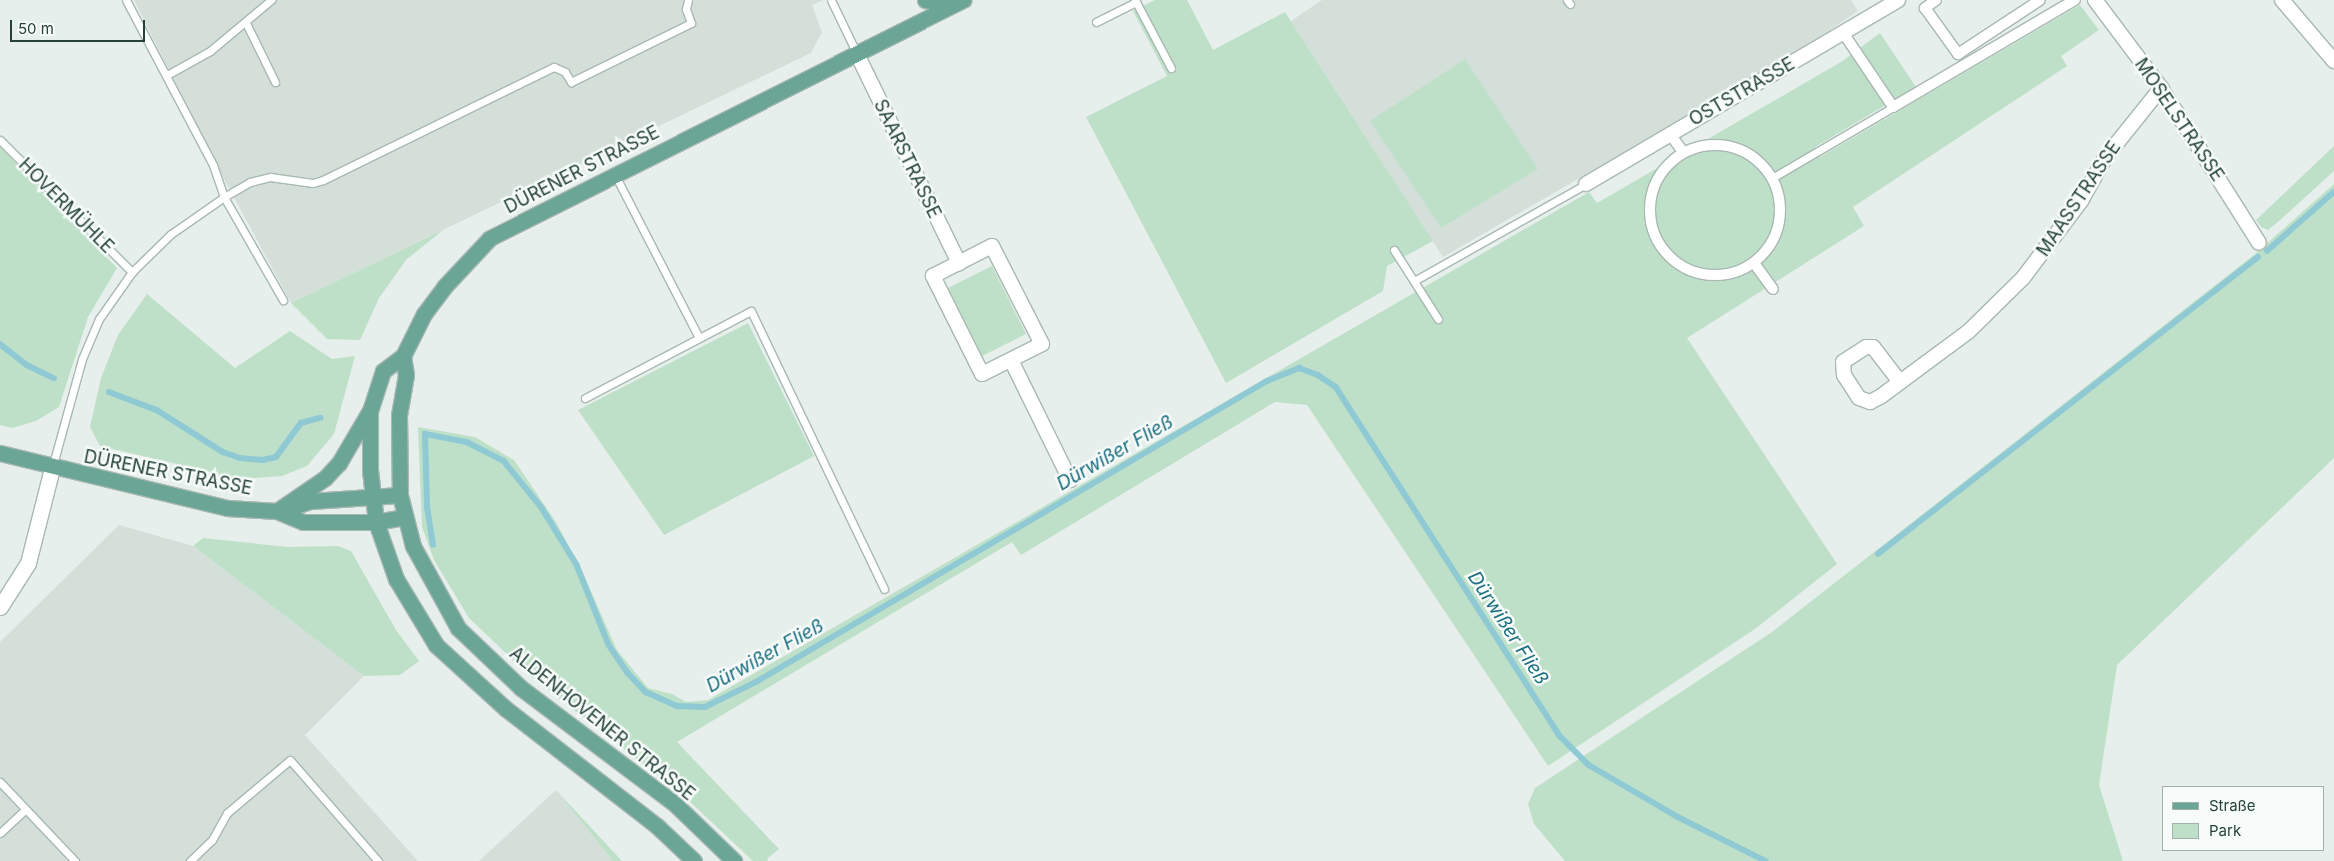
<!DOCTYPE html>
<meta charset="utf-8">
<style>
body{margin:0}
#map{position:relative;width:2334px;height:861px;overflow:hidden;background:#e6efeb;font-family:Inter,sans-serif}
div>[style]{position:absolute}
.built>*{inset:0;background:#d4dfda}
.green>*{inset:0;background:#bfe0c8}
.stream>*{height:5.5px;margin:-2.75px;padding:0 2.75px;transform-origin:2.75px;border-radius:2.75px;background:#8ec9d4}
.roads{filter:drop-shadow(1px 0 #a8b8b2) drop-shadow(-1px 0 #a8b8b2) drop-shadow(0 1px #a8b8b2) drop-shadow(0 -1px #a8b8b2)}
.service>*{height:7px;margin:-3.5px;padding:0 3.5px;transform-origin:3.5px;border-radius:3.5px;background:#fff}
.pedestrian>*{height:10px;margin:-5px;padding:0 5px;transform-origin:5px;border-radius:5px;background:#fff}
.pedestrian>.ring{margin:-5px;padding:0;box-sizing:content-box;background:none;border:10px solid #fff;border-radius:50%}
.minor>*{height:14px;margin:-7px;padding:0 7px;transform-origin:7px;border-radius:7px;background:#fff}
.tertiary>*{height:15px;margin:-7.5px;padding:0 7.5px;transform-origin:7.5px;border-radius:7.5px;background:#fff}
.primary>*{height:15px;margin:-7.5px;padding:0 7.5px;transform-origin:7.5px;border-radius:7.5px;background:#6aa596}
span{translate:-50% -50%;white-space:nowrap;text-align:center;line-height:1.15;-webkit-text-stroke:5px #f7fbf9;paint-order:stroke}
.street-label{font-size:18px;color:#24423a}
.water-label{font-size:19px;color:#1c6f80;font-style:italic}
.legend{position:absolute;left:2162px;top:786px;width:162px;height:65px;box-sizing:border-box;background:#f7fbf9;border:1px solid #a3b1ad;margin:0;padding:6px 9px;list-style:none;font-size:15px;color:#24423a}
.legend li{display:flex;align-items:center;gap:10px;height:25px}
.legend b{width:25px;border:1px solid #a3b1ad}
.scale{position:absolute;left:10px;top:20px;width:135px;height:22px;box-sizing:border-box;border:2px solid #24423a;border-top:0;padding-left:6px;font-size:15px;line-height:18px;white-space:nowrap;color:#24423a;-webkit-text-stroke:4px #f7fbf9;paint-order:stroke}
</style>
<div id="map">
<div class="built">
<i style="clip-path:polygon(134px 0,823px 0,812px 5px,822px 32px,811px 53px,291px 303px,217px 166px)"></i>
<i style="clip-path:polygon(1322px 0,1851px 0,1858px 11px,1799px 51px,1443px 257px,1291px 21px)"></i>
<i style="clip-path:polygon(119px 525px,193px 546px,364px 676px,305px 735px,418px 861px,0 861px,0 642px)"></i>
<i style="clip-path:polygon(556px 790px,613px 861px,479px 861px)"></i>
</div>
<div class="green">
<i style="clip-path:polygon(1155px 0,1187px 0,1213px 50px,1285px 12px,1433px 241px,1387px 266px,1383px 291px,1226px 383px,1086px 117px,1167px 76px,1133px 11px)"></i>
<i style="clip-path:polygon(2080px 5px,2099px 30px,2061px 56px,2067px 66px,1853px 207px,1864px 226px,1687px 338px,1837px 564px,1755px 629px,1548px 766px,1307px 405px,1275px 402px,1021px 555px,1012px 542px,677px 742px,779px 849px,767px 859px,768px 861px,753px 861px,685px 797px,529px 675px,469px 618px,434px 560px,422px 527px,418px 427px,475px 437px,514px 460px,556px 522px,582px 571px,617px 650px,648px 688px,672px 694px,686px 702px,708px 700px,1589px 192px,1597px 203px,1841px 62px,1880px 33px,1916px 87px,1815px 147px,1820px 157px)"></i>
<i style="clip-path:polygon(1465px 59px,1538px 169px,1441px 228px,1370px 121px)"></i>
<i style="clip-path:polygon(2334px 146px,2334px 171px,2279px 221px,2268px 230px,2261px 227px,2256px 220px)"></i>
<i style="clip-path:polygon(0 147px,117px 268px,88px 317px,59px 407px,36px 421px,12px 428px,0 425px)"></i>
<i style="clip-path:polygon(2334px 184px,2334px 458px,2117px 665px,2099px 785px,2123px 861px,1565px 861px,1534px 824px,1528px 804px,1535px 788px,1772px 632px,2255px 254px)"></i>
<i style="clip-path:polygon(443px 230px,406px 260px,379px 298px,360px 340px,327px 339px,291px 303px)"></i>
<i style="clip-path:polygon(992px 266px,1026px 334px,982px 356px,948px 288px)"></i>
<i style="clip-path:polygon(147px 294px,235px 368px,290px 331px,332px 359px,355px 356px,334px 434px,307px 466px,282px 476px,241px 479px,100px 446px,90px 427px,101px 378px,118px 335px)"></i>
<i style="clip-path:polygon(748px 323px,814px 456px,664px 535px,578px 410px)"></i>
<i style="clip-path:polygon(203px 538px,288px 547px,338px 546px,351px 551px,396px 630px,419px 661px,400px 675px,364px 676px,193px 546px)"></i>
<i style="clip-path:polygon(556px 790px,622px 861px,613px 861px)"></i>
</div>
<div class="stream">
<i style="left:2267px;top:251px;width:89px;rotate:-41.4deg"></i>
<i style="left:0;top:344px;width:34px;rotate:38deg"></i>
<i style="left:27px;top:365px;width:30px;rotate:26deg"></i>
<i style="left:109px;top:392px;width:51px;rotate:20.6deg"></i>
<i style="left:157px;top:410px;width:78px;rotate:32.5deg"></i>
<i style="left:223px;top:452px;width:18px;rotate:19deg"></i>
<i style="left:240px;top:458px;width:23px;rotate:5deg"></i>
<i style="left:263px;top:460px;width:13px;rotate:-13deg"></i>
<i style="left:276px;top:457px;width:42px;rotate:-53.7deg"></i>
<i style="left:301px;top:423px;width:20px;rotate:-15deg"></i>
<i style="left:433px;top:545px;width:39px;rotate:-99deg"></i>
<i style="left:427px;top:506px;width:72px;rotate:-91.6deg"></i>
<i style="left:425px;top:434px;width:43px;rotate:10.8deg"></i>
<i style="left:467px;top:442px;width:42px;rotate:27.2deg"></i>
<i style="left:504px;top:461px;width:60px;rotate:51deg"></i>
<i style="left:542px;top:508px;width:67px;rotate:58.4deg"></i>
<i style="left:577px;top:565px;width:86px;rotate:68.2deg"></i>
<i style="left:609px;top:645px;width:34px;rotate:56deg"></i>
<i style="left:628px;top:673px;width:26px;rotate:47deg"></i>
<i style="left:646px;top:692px;width:35px;rotate:24deg"></i>
<i style="left:678px;top:706px;width:27px;rotate:2deg"></i>
<i style="left:705px;top:707px;width:57px;rotate:-26.1deg"></i>
<i style="left:756px;top:682px;width:593px;rotate:-30.5deg"></i>
<i style="left:1267px;top:381px;width:35px;rotate:-22deg"></i>
<i style="left:1299px;top:368px;width:20px;rotate:20deg"></i>
<i style="left:1318px;top:375px;width:22px;rotate:34deg"></i>
<i style="left:1336px;top:387px;width:415px;rotate:57.3deg"></i>
<i style="left:1560px;top:736px;width:41px;rotate:45deg"></i>
<i style="left:1589px;top:765px;width:103px;rotate:30.3deg"></i>
<i style="left:1678px;top:817px;width:98px;rotate:26.6deg"></i>
<i style="left:1878px;top:554px;width:482px;rotate:-38deg"></i>
</div>
<div class="roads">
<div class="service">
<i style="left:126px;top:0;width:187px;rotate:62.2deg"></i>
<i style="left:213px;top:165px;width:34px;rotate:71deg"></i>
<i style="left:224px;top:197px;width:30px;rotate:-30deg"></i>
<i style="left:250px;top:182px;width:21px;rotate:-14deg"></i>
<i style="left:270px;top:177px;width:43px;rotate:7.9deg"></i>
<i style="left:313px;top:183px;width:10px;rotate:-17deg"></i>
<i style="left:323px;top:180px;width:257px;rotate:-26.1deg"></i>
<i style="left:554px;top:67px;width:12px;rotate:24deg"></i>
<i style="left:565px;top:72px;width:12px;rotate:59deg"></i>
<i style="left:571px;top:82px;width:134px;rotate:-26.2deg"></i>
<i style="left:691px;top:23px;width:15px;rotate:-110deg"></i>
<i style="left:686px;top:9px;width:9px;rotate:-77deg"></i>
<i style="left:831px;top:0;width:60px;rotate:64.3deg"></i>
<i style="left:1135px;top:0;width:77px;rotate:62.1deg"></i>
<i style="left:1567px;top:0;width:5px;rotate:53deg"></i>
<i style="left:1096px;top:22px;width:45px;rotate:-26.6deg"></i>
<i style="left:246px;top:23px;width:66px;rotate:63.8deg"></i>
<i style="left:167px;top:75px;width:49px;rotate:-29.2deg"></i>
<i style="left:210px;top:51px;width:80px;rotate:-39.9deg"></i>
<i style="left:0;top:140px;width:187px;rotate:45deg"></i>
<i style="left:615px;top:175px;width:183px;rotate:62.7deg"></i>
<i style="left:1772px;top:178px;width:140px;rotate:-30.4deg"></i>
<i style="left:1394px;top:250px;width:82px;rotate:57.5deg"></i>
<i style="left:1414px;top:281px;width:197px;rotate:-29.4deg"></i>
<i style="left:585px;top:398px;width:187px;rotate:-27.7deg"></i>
<i style="left:751px;top:311px;width:308px;rotate:64.4deg"></i>
<i style="left:52px;top:468px;width:113px;rotate:-74.6deg"></i>
<i style="left:82px;top:359px;width:43px;rotate:-67deg"></i>
<i style="left:99px;top:319px;width:57px;rotate:-54.9deg"></i>
<i style="left:132px;top:272px;width:54px;rotate:-44.3deg"></i>
<i style="left:171px;top:234px;width:65px;rotate:-34.9deg"></i>
<i style="left:224px;top:197px;width:119px;rotate:60.2deg"></i>
<i style="left:0;top:782px;width:109px;rotate:46.5deg"></i>
<i style="left:0;top:833px;width:35px;rotate:-43deg"></i>
<i style="left:190px;top:861px;width:30px;rotate:-44deg"></i>
<i style="left:212px;top:840px;width:31px;rotate:-61deg"></i>
<i style="left:227px;top:813px;width:82px;rotate:-40.1deg"></i>
<i style="left:290px;top:760px;width:134px;rotate:48.9deg"></i>
</div>
<div class="pedestrian">
<i style="left:1936px;top:0;width:14px;rotate:144deg"></i>
<i style="left:1925px;top:8px;width:57px;rotate:54.3deg"></i>
<i style="left:1958px;top:54px;width:98px;rotate:-33.4deg"></i>
<i style="left:1844px;top:34px;width:88px;rotate:56.1deg"></i>
<i style="left:1893px;top:107px;width:211px;rotate:-30.5deg"></i>
<i style="left:1670px;top:134px;width:22px;rotate:54deg"></i>
<i class="ring" style="left:1650px;top:145px;width:120px;height:120px"></i>
<i style="left:1754px;top:263px;width:32px;rotate:54deg"></i>
</div>
<div class="minor">
<i style="left:2095px;top:0;width:110px;rotate:53.1deg"></i>
<i style="left:2161px;top:88px;width:183px;rotate:57.7deg"></i>
<i style="left:2282px;top:0;width:80px;rotate:49.6deg"></i>
<i style="left:857px;top:54px;width:233px;rotate:64deg"></i>
<i style="left:1586px;top:184px;width:362px;rotate:-30.5deg"></i>
<i style="left:992px;top:246px;width:110px;rotate:63deg"></i>
<i style="left:1042px;top:344px;width:67px;rotate:153.4deg"></i>
<i style="left:982px;top:374px;width:110px;rotate:-116.6deg"></i>
<i style="left:933px;top:276px;width:66px;rotate:-27deg"></i>
<i style="left:1011px;top:360px;width:134px;rotate:63.8deg"></i>
<i style="left:1900px;top:382px;width:44px;rotate:-127.6deg"></i>
<i style="left:1873px;top:347px;width:7px;rotate:180deg"></i>
<i style="left:1866px;top:347px;width:27px;rotate:147deg"></i>
<i style="left:1843px;top:362px;width:13px;rotate:86deg"></i>
<i style="left:1844px;top:375px;width:27px;rotate:57deg"></i>
<i style="left:1859px;top:398px;width:12px;rotate:20deg"></i>
<i style="left:1870px;top:402px;width:11px;rotate:-27deg"></i>
<i style="left:1880px;top:397px;width:109px;rotate:-36.5deg"></i>
<i style="left:1968px;top:332px;width:77px;rotate:-44.5deg"></i>
<i style="left:2023px;top:278px;width:96px;rotate:-53deg"></i>
<i style="left:2081px;top:201px;width:49px;rotate:-60.8deg"></i>
<i style="left:2105px;top:158px;width:90px;rotate:-51.3deg"></i>
</div>
<div class="tertiary">
<i style="left:0;top:607px;width:52px;rotate:-57.5deg"></i>
<i style="left:28px;top:563px;width:98px;rotate:-75.8deg"></i>
</div>
<div class="primary">
<i style="left:925px;top:0;width:28px;rotate:10deg"></i>
<i style="left:403px;top:356px;width:19px;rotate:81deg"></i>
<i style="left:406px;top:375px;width:41px;rotate:99.9deg"></i>
<i style="left:399px;top:415px;width:80px;rotate:89.3deg"></i>
<i style="left:400px;top:495px;width:53px;rotate:75.7deg"></i>
<i style="left:413px;top:546px;width:94px;rotate:61.2deg"></i>
<i style="left:458px;top:628px;width:87px;rotate:43.6deg"></i>
<i style="left:521px;top:688px;width:194px;rotate:37deg"></i>
<i style="left:676px;top:805px;width:81px;rotate:44deg"></i>
<i style="left:0;top:453px;width:234px;rotate:13.6deg"></i>
<i style="left:227px;top:508px;width:50px;rotate:3.4deg"></i>
<i style="left:277px;top:511px;width:28px;rotate:23deg"></i>
<i style="left:303px;top:522px;width:73px"></i>
<i style="left:376px;top:522px;width:28px;rotate:-10deg"></i>
<i style="left:286px;top:509px;width:26px;rotate:-18deg"></i>
<i style="left:311px;top:501px;width:89px;rotate:-3.9deg"></i>
<i style="left:277px;top:511px;width:58px;rotate:-34.5deg"></i>
<i style="left:325px;top:478px;width:21px;rotate:-47deg"></i>
<i style="left:339px;top:463px;width:59px;rotate:-59.5deg"></i>
<i style="left:694px;top:861px;width:51px;rotate:-136.6deg"></i>
<i style="left:657px;top:826px;width:191px;rotate:-142.2deg"></i>
<i style="left:506px;top:709px;width:95px;rotate:-137.6deg"></i>
<i style="left:436px;top:645px;width:77px;rotate:-121.2deg"></i>
<i style="left:396px;top:579px;width:60px;rotate:-109.3deg"></i>
<i style="left:376px;top:522px;width:52px;rotate:-96.6deg"></i>
<i style="left:370px;top:470px;width:59px;rotate:-90deg"></i>
<i style="left:370px;top:411px;width:42px;rotate:-72deg"></i>
<i style="left:383px;top:371px;width:25px;rotate:-37deg"></i>
<i style="left:403px;top:356px;width:47px;rotate:-63.4deg"></i>
<i style="left:424px;top:314px;width:34px;rotate:-53deg"></i>
<i style="left:444px;top:287px;width:67px;rotate:-46.8deg"></i>
<i style="left:490px;top:238px;width:530px;rotate:-26.71deg"></i>
</div>
</div>
<div class="street-label">
<span style="left:1742px;top:92px;rotate:-30deg">OSTSTRASSE</span>
<span style="left:2179px;top:120px;rotate:56deg">MOSELSTRASSE</span>
<span style="left:907px;top:159px;rotate:64deg">SAARSTRASSE</span>
<span style="left:582px;top:170px;rotate:-27deg">DÜRENER STRASSE</span>
<span style="left:2079px;top:199px;rotate:-56deg">MAASSTRASSE</span>
<span style="left:66px;top:206px;rotate:45deg">HOVERMÜHLE</span>
<span style="left:168px;top:473px;rotate:11deg">DÜRENER STRASSE</span>
<span style="left:602px;top:724px;rotate:39deg">ALDENHOVENER STRASSE</span>
</div>
<div class="water-label">
<span style="left:1115px;top:453px;rotate:-30deg">Dürwißer Fließ</span>
<span style="left:1508px;top:628px;rotate:57deg">Dürwißer Fließ</span>
<span style="left:765px;top:656px;rotate:-29deg">Dürwißer Fließ</span>
</div>
<ul class="legend">
<li><b style="height:6px;background:#6aa596"></b>Straße</li>
<li><b style="height:14px;background:#bfe0c8"></b>Park</li>
</ul>
<div class="scale">50 m</div>
</div>
